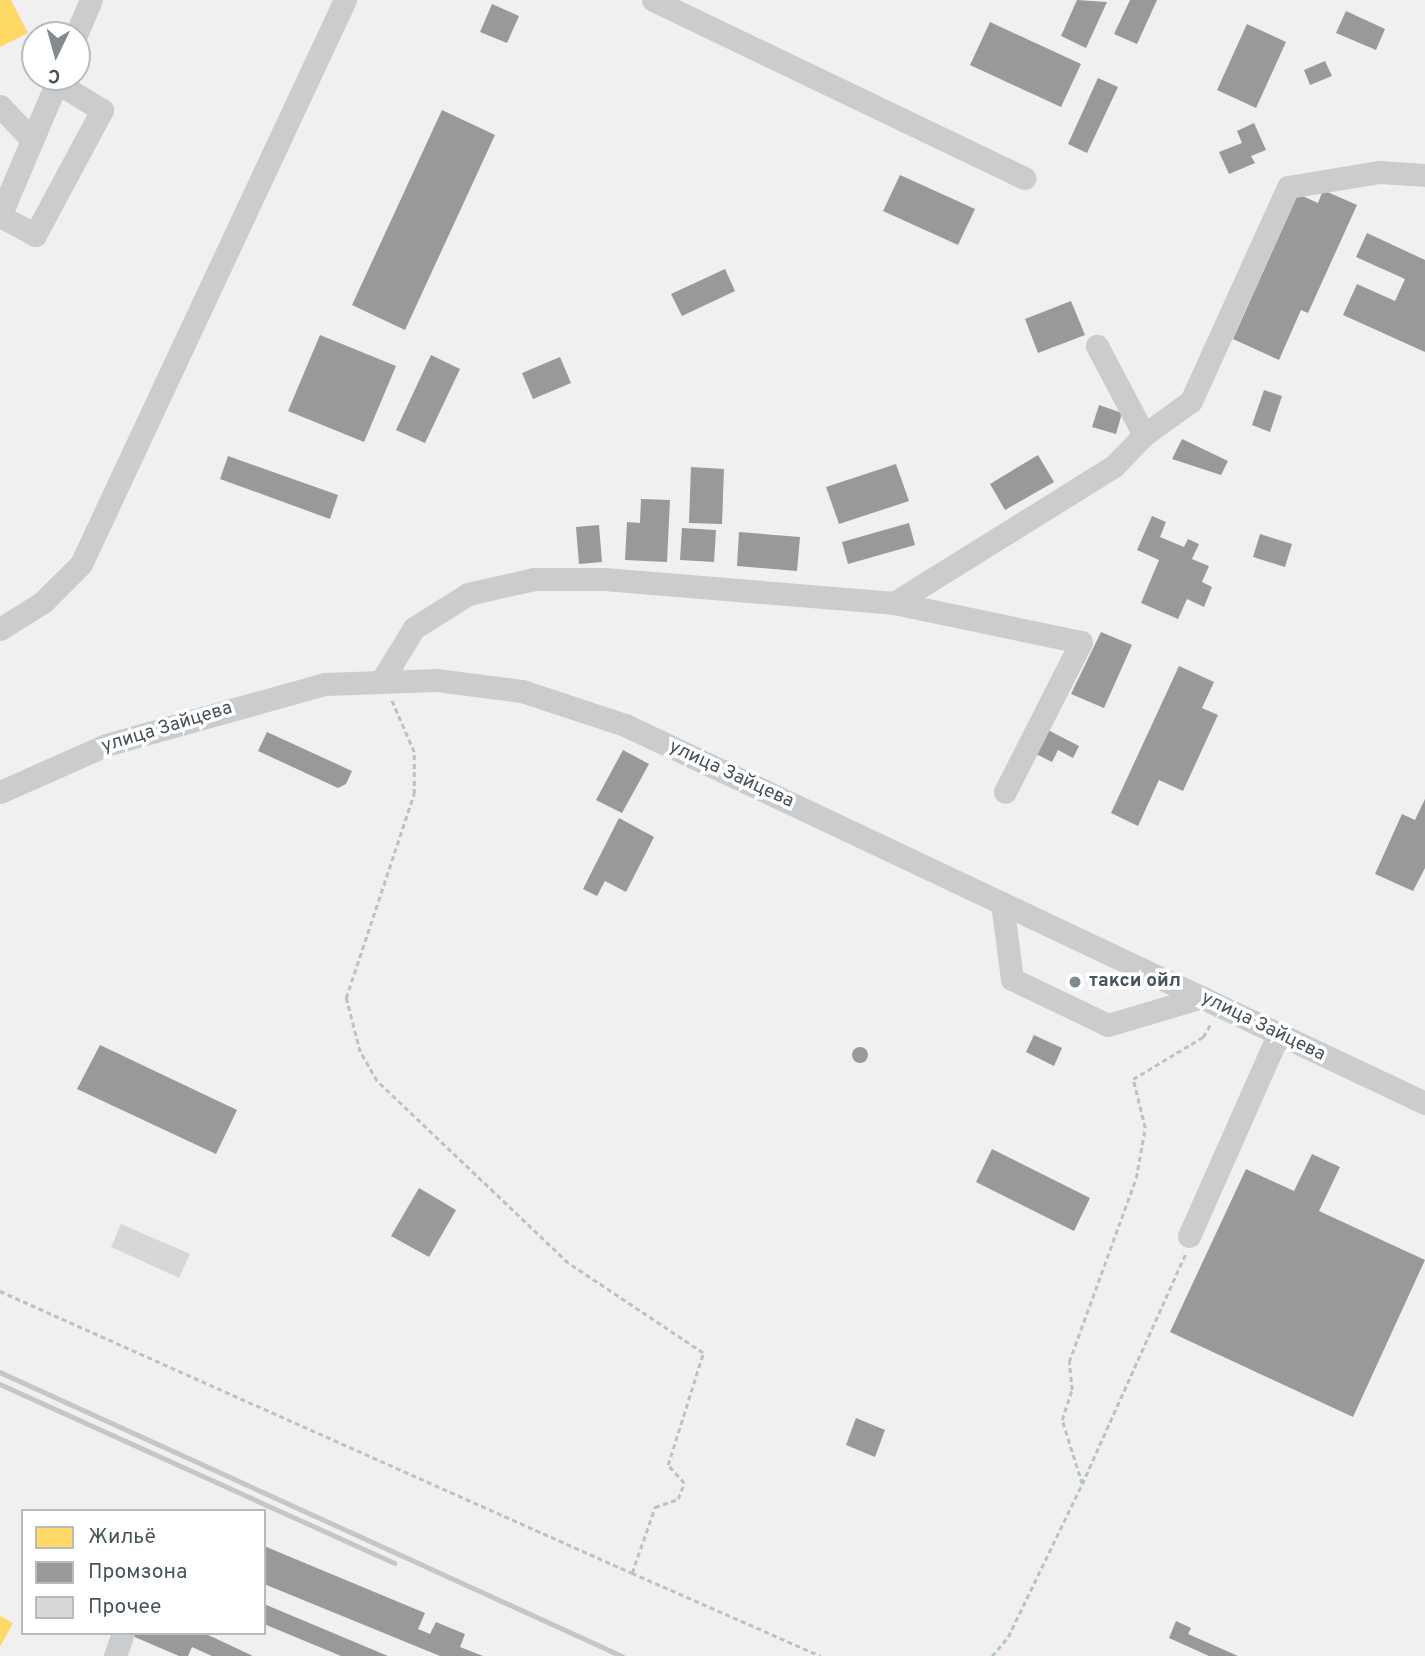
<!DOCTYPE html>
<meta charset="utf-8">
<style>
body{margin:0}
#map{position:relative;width:1425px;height:1656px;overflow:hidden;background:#f0f0f0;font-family:Overpass,sans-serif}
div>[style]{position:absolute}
.homes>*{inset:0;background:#ffd966}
.industry>*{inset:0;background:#999}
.round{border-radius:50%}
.building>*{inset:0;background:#d6d8d8}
.path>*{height:2.5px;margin-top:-1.25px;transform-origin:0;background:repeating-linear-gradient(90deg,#b8c4bf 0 5px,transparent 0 8.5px)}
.minor>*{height:23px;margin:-11.5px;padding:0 11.5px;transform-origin:11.5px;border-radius:11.5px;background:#caccce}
.rail>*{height:4.5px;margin:-2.25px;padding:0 2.25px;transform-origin:2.25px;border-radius:2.25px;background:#c5c6c8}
.dots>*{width:19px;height:19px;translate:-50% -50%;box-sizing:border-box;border:4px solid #fff;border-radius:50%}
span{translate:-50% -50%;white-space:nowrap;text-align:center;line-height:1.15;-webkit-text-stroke:7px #fff;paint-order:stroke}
.street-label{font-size:19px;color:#47545c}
.poi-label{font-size:19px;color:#47545c;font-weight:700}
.left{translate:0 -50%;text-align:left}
.legend{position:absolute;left:21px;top:1509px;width:245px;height:126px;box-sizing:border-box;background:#fff;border:2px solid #b5bbbe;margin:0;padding:9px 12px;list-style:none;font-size:21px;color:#47545c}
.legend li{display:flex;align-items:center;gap:14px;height:35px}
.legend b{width:35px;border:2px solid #b5bbbe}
.north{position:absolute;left:21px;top:21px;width:70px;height:70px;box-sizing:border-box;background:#fff;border:2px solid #b5bbbe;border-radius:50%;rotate:185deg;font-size:19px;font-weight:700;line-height:28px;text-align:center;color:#47545c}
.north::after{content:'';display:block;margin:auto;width:24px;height:32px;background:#828b90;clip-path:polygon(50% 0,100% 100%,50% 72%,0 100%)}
</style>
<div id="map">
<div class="homes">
<i style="clip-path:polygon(0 0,11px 0,28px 33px,0 47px)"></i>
<i style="clip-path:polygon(0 1616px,13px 1623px,0 1647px)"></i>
</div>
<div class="industry">
<i style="clip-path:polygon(1077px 0,1107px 2px,1086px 48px,1061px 36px)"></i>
<i style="clip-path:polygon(1130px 0,1157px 0,1137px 44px,1114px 34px)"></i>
<i style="clip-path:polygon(492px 4px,519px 16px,507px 43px,480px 32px)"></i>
<i style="clip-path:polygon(1346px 11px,1385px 29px,1376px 50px,1336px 33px)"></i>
<i style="clip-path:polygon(990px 22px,1081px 64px,1061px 107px,970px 65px)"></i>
<i style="clip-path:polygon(1247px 24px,1286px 42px,1256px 108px,1217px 90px)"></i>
<i style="clip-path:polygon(1325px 61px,1332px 76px,1310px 85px,1304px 70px)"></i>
<i style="clip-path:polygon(1098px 78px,1118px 87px,1087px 153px,1068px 144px)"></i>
<i style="clip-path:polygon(442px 110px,495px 135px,405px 330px,352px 305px)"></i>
<i style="clip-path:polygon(1254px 123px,1266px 150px,1251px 156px,1255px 163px,1229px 174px,1219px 152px,1242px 143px,1237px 131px)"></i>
<i style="clip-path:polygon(900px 175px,975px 209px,958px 245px,883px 211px)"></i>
<i style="clip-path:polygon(1323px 190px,1357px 205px,1308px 313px,1301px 310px,1279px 360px,1233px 339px,1298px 194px,1318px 203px)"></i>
<i style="clip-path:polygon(1367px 233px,1425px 260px,1425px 352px,1343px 315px,1357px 284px,1395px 301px,1405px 279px,1356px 257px)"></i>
<i style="clip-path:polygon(725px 269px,735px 291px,682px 316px,671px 294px)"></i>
<i style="clip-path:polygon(1071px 301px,1085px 335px,1038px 353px,1025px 319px)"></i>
<i style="clip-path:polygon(320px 335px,396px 366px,364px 442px,288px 411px)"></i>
<i style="clip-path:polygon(431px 355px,460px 369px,425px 443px,396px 430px)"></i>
<i style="clip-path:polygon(560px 357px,571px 383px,533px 399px,522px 373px)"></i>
<i style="clip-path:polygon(1264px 390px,1282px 396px,1270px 432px,1252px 425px)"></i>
<i style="clip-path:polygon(1099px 405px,1122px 413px,1116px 434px,1092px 427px)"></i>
<i style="clip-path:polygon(1182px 439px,1228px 461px,1221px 475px,1172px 459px)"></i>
<i style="clip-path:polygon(1038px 455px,1054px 482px,1005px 510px,990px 484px)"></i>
<i style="clip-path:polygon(228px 456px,338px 495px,330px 519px,220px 479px)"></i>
<i style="clip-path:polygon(896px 464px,909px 501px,839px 524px,826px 487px)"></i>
<i style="clip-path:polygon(691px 467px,724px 469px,722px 524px,689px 523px)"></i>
<i style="clip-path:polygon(641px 499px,670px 500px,667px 562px,625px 560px,627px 522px,640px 523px)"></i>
<i style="clip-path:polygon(1152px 516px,1166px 522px,1160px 537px,1184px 547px,1188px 539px,1199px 544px,1192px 559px,1209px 566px,1202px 582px,1212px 587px,1204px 607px,1187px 599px,1178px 619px,1141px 603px,1159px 560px,1137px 550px)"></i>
<i style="clip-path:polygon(909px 523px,915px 545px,848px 564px,842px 542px)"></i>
<i style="clip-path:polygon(599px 525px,602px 562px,579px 564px,576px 527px)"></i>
<i style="clip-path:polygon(682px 528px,716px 530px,714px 562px,680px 560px)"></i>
<i style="clip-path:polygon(739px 532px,800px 537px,797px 571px,737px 566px)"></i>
<i style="clip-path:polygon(1260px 534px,1292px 544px,1285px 567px,1253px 557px)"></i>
<i style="clip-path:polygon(1101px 632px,1132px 645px,1104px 708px,1071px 694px)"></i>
<i style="clip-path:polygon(1179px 666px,1214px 682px,1202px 708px,1218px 715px,1183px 791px,1159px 780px,1138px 826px,1111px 813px)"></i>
<i style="clip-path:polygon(1046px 729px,1079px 746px,1073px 758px,1058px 750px,1052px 762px,1034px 753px)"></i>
<i style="clip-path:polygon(267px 732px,352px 771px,346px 784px,338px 788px,258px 751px)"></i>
<i style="clip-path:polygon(623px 750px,649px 764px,622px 813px,596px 800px)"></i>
<i style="clip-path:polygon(1425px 799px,1425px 868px,1413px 891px,1375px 874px,1402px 814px,1415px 820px)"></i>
<i style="clip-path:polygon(619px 818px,654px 837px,626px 892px,605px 881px,597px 896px,583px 889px)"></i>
<i style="clip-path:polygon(1034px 1035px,1062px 1048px,1054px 1066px,1026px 1052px)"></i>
<i style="clip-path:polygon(100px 1045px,237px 1110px,216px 1154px,77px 1089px)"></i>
<i class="round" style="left:852px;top:1047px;width:16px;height:16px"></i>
<i style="clip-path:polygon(992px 1149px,1090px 1198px,1074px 1231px,976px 1182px)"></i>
<i style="clip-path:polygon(1312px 1154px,1340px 1167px,1319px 1211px,1425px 1260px,1353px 1417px,1170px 1332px,1246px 1169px,1294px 1191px)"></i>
<i style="clip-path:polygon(419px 1188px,456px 1210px,429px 1257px,391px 1236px)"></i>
<i style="clip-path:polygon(856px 1418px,885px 1430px,875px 1457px,846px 1445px)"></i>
<i style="clip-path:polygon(264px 1546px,425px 1613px,418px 1629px,430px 1634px,436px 1622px,465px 1634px,460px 1647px,483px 1656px,440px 1656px,264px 1584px)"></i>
<i style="clip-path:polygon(264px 1604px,388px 1656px,341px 1656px,264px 1624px)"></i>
<i style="clip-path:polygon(1176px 1621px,1191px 1628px,1188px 1634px,1238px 1656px,1209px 1656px,1169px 1638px)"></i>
<i style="clip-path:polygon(204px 1633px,253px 1656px,212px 1656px,192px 1647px,188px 1656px,179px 1656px,130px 1635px)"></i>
</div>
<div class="building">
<i style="clip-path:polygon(121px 1224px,190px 1254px,179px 1278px,111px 1247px)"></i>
</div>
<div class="path">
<i style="left:0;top:1291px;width:692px;rotate:24.05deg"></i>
<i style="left:632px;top:1573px;width:70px;rotate:-70.8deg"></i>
<i style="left:655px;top:1507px;width:24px;rotate:-19deg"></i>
<i style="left:678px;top:1499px;width:17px;rotate:-69deg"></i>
<i style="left:684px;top:1483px;width:24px;rotate:-132deg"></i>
<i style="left:668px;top:1465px;width:117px;rotate:-72.6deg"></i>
<i style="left:703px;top:1353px;width:162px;rotate:-146.3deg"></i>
<i style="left:568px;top:1263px;width:264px;rotate:-136.4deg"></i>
<i style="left:377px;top:1081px;width:34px;rotate:-120deg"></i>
<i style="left:360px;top:1052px;width:56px;rotate:-104.5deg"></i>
<i style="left:346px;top:998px;width:215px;rotate:-71.6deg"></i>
<i style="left:414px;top:794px;width:42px;rotate:-90deg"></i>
<i style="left:414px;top:752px;width:58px;rotate:-113.5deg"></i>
<i style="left:1082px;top:1484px;width:67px;rotate:-107.4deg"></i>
<i style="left:1062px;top:1420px;width:32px;rotate:-72deg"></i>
<i style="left:1072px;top:1390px;width:28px;rotate:-96deg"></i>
<i style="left:1069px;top:1362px;width:196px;rotate:-70deg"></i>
<i style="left:1136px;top:1178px;width:51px;rotate:-79.8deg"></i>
<i style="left:1145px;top:1128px;width:50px;rotate:-103.8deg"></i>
<i style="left:1133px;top:1079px;width:82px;rotate:-31deg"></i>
<i style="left:1203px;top:1037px;width:16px;rotate:-60deg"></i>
<i style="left:632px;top:1573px;width:206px;rotate:23.7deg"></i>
<i style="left:992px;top:1656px;width:25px;rotate:-50deg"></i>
<i style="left:1008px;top:1637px;width:170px;rotate:-64.2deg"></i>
<i style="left:1082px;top:1484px;width:253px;rotate:-65.8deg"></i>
</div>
<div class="minor">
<i style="left:653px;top:0;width:412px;rotate:25.6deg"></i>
<i style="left:76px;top:35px;width:38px;rotate:-67deg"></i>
<i style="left:0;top:106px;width:47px;rotate:46.7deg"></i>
<i style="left:0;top:216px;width:40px;rotate:28deg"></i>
<i style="left:35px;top:235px;width:142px;rotate:-61.8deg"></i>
<i style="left:102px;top:110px;width:54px;rotate:-148.7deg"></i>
<i style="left:0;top:216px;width:151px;rotate:-67deg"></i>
<i style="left:1144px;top:435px;width:58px;rotate:-35.9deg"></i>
<i style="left:1191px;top:401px;width:235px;rotate:-65.6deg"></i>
<i style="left:1288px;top:187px;width:93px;rotate:-9.3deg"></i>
<i style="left:1380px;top:172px;width:45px;rotate:3.8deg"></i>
<i style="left:894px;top:603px;width:191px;rotate:11.8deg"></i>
<i style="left:1081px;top:642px;width:168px;rotate:116.9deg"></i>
<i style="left:0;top:629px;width:51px;rotate:-32.1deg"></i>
<i style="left:43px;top:602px;width:54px;rotate:-45deg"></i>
<i style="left:81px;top:564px;width:623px;rotate:-64.92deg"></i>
<i style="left:382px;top:680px;width:61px;rotate:-58.4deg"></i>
<i style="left:414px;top:628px;width:64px;rotate:-32.2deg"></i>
<i style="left:468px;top:594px;width:68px;rotate:-12.8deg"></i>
<i style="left:534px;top:579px;width:70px"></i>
<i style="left:604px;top:579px;width:291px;rotate:4.7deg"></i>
<i style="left:894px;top:603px;width:259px;rotate:-31.9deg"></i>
<i style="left:1114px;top:466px;width:43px;rotate:-45.9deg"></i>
<i style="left:1144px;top:435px;width:101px;rotate:-117.8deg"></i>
<i style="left:0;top:792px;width:116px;rotate:-23.9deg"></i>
<i style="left:106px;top:745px;width:227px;rotate:-15.6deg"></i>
<i style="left:325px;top:684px;width:111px;rotate:-2.1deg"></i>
<i style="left:436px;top:680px;width:87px;rotate:7.3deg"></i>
<i style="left:522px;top:691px;width:108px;rotate:18.3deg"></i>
<i style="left:625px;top:725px;width:885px;rotate:25.29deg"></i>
<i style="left:1002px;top:903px;width:77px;rotate:82.5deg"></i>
<i style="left:1012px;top:979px;width:106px;rotate:25.6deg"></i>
<i style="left:1108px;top:1025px;width:98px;rotate:-16.6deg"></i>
<i style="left:1189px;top:1236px;width:220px;rotate:-66.1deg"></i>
<i style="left:115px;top:1656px;width:24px;rotate:-71deg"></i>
</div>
<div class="rail">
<i style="left:0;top:1372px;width:684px;rotate:24.54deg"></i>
<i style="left:0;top:1384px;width:433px;rotate:24.4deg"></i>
</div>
<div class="dots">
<i style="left:1075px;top:982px;background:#828b90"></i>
</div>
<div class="street-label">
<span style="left:167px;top:728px;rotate:-17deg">улица Зайцева</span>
<span style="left:731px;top:775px;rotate:25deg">улица Зайцева</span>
<span style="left:1263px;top:1027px;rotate:26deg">улица Зайцева</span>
</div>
<div class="poi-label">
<span class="left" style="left:1089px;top:982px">такси ойл</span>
</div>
<ul class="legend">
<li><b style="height:19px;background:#ffd966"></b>Жильё</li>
<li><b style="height:19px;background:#999"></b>Промзона</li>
<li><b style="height:19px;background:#d6d8d8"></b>Прочее</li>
</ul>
<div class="north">С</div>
</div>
